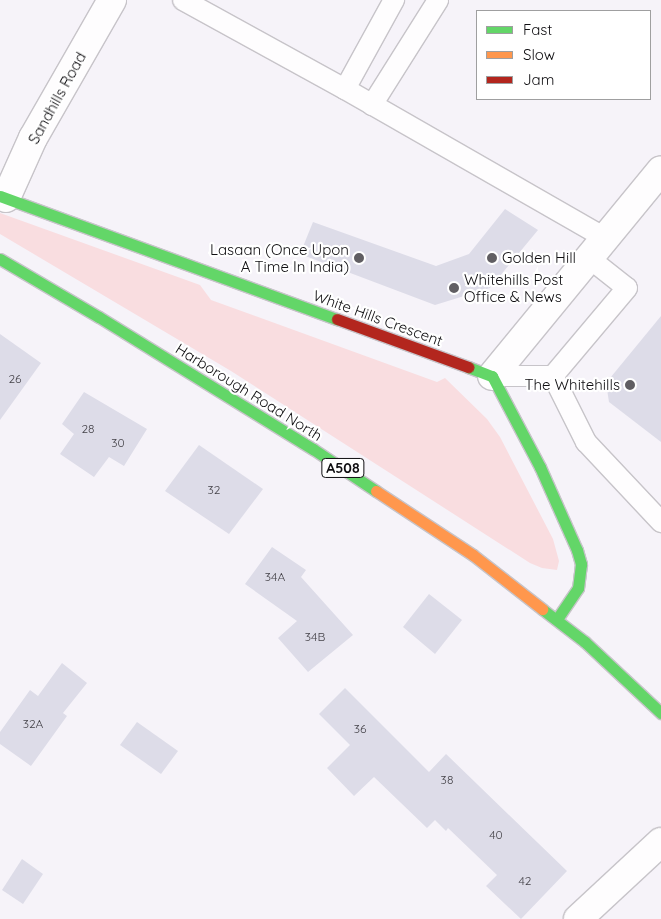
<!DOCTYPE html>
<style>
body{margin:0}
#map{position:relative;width:661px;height:919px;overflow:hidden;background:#f6f3f9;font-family:Quicksand,sans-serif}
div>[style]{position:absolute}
.green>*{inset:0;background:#f9dde0}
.building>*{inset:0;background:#dddce8}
.roads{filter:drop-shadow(1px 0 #c7c4c9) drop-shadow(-1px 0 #c7c4c9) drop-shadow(0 1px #c7c4c9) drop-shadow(0 -1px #c7c4c9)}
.lane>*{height:20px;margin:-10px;padding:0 10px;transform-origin:10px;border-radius:10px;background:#fefdfe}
.street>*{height:28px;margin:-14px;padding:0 14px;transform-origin:14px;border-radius:14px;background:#fefdfe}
.fast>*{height:11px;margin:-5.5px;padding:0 5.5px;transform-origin:5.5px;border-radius:5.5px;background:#63d668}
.slow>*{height:11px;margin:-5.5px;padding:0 5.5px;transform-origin:5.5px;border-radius:5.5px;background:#ff974d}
.jam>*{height:11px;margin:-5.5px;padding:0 5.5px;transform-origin:5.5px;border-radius:5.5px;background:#b3261e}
.dots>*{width:14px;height:14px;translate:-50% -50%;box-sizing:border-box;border:2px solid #fff;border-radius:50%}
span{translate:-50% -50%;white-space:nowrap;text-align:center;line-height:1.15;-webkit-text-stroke:4.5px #fff;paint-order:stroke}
.number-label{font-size:12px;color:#444248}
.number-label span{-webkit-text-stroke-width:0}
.shield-label span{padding:1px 4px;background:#fff;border:1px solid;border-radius:4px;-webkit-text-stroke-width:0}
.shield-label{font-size:14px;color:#0f0e11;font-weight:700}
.street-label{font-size:15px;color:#0f0e11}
.poi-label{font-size:15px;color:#0f0e11}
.right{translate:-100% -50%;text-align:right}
.left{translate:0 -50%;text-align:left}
.legend{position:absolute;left:476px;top:10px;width:175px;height:90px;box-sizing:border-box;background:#fff;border:1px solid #9f9fa0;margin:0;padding:6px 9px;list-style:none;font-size:15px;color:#0f0e11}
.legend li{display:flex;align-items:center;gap:10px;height:25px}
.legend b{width:25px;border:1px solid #9f9fa0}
</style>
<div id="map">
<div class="green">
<i style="clip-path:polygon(0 213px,200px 285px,211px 300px,437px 382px,445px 378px,487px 419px,500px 437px,553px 539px,559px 561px,557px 570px,542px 568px,530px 563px,231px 371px,0 234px)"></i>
</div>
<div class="building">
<i style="clip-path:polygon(505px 209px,538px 230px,490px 288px,435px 305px,300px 254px,313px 222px,436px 266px,469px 254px)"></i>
<i style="clip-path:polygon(661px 316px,661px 442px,609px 402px,606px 383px)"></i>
<i style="clip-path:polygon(0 334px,41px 363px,0 420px)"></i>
<i style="clip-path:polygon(84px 392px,147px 429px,124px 466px,109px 457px,94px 477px,60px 454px,74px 434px,62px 424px)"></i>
<i style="clip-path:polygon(199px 445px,263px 489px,229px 534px,165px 491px)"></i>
<i style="clip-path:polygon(272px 547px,306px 570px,301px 577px,353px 635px,308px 672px,278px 638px,297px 621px,245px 584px)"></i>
<i style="clip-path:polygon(429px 594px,462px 620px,435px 654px,403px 627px)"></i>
<i style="clip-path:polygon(62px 663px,87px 683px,63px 713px,67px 716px,31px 766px,0 744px,0 732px,30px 690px,38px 696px)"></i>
<i style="clip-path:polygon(345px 688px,429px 772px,446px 754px,567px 871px,521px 919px,486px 886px,497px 875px,448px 828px,446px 831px,435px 820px,427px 828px,374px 777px,354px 796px,327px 768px,350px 745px,319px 714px)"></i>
<i style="clip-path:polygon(137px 722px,178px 751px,161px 774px,120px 745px)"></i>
<i style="clip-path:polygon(22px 859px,43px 874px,23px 904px,2px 890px)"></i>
</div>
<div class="roads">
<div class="lane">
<i style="left:183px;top:0;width:185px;rotate:28.8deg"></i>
<i style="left:345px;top:89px;width:300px;rotate:29.8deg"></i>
<i style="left:345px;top:89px;width:102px;rotate:-61.2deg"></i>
<i style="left:372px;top:105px;width:124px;rotate:-57.8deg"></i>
<i style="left:589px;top:258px;width:48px;rotate:38.3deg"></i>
<i style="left:627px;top:288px;width:115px;rotate:130.1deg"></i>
<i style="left:553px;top:376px;width:74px;rotate:63.4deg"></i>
<i style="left:586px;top:442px;width:110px;rotate:46.8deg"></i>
<i style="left:492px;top:376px;width:61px"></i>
</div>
<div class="street">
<i style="left:6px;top:198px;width:66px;rotate:-65.8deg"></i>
<i style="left:33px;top:138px;width:159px;rotate:-60.2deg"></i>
<i style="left:492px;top:376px;width:266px;rotate:-50.6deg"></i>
<i style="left:578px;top:919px;width:113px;rotate:-42.9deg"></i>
</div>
<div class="fast">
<i style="left:0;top:196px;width:359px;rotate:20.1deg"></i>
<i style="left:0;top:259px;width:115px;rotate:30.4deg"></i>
<i style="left:99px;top:317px;width:251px;rotate:31.7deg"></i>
<i style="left:313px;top:449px;width:76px;rotate:33.7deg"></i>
<i style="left:468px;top:367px;width:26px;rotate:21deg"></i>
<i style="left:492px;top:376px;width:103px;rotate:62.2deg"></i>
<i style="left:540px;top:467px;width:91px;rotate:66deg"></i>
<i style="left:577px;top:550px;width:15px;rotate:74deg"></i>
<i style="left:581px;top:564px;width:24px;rotate:97deg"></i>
<i style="left:578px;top:588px;width:37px;rotate:124deg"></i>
<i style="left:542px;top:609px;width:54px;rotate:37.5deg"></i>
<i style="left:585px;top:642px;width:104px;rotate:43.1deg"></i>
</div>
<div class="slow">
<i style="left:376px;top:491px;width:116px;rotate:33.4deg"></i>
<i style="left:473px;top:555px;width:88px;rotate:38deg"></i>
</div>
<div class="jam">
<i style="left:337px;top:319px;width:140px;rotate:20.1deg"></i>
</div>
</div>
<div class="dots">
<i style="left:359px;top:258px;background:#605e62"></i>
<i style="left:492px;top:258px;background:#605e62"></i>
<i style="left:454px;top:288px;background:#605e62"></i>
<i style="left:630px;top:385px;background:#605e62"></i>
</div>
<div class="number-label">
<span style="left:15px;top:379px">26</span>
<span style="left:88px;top:429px">28</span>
<span style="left:118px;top:443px">30</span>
<span style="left:214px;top:490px">32</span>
<span style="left:275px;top:577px">34A</span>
<span style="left:315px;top:637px">34B</span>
<span style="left:33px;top:724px">32A</span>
<span style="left:360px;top:729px">36</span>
<span style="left:447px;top:780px">38</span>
<span style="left:496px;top:835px">40</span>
<span style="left:525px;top:881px">42</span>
</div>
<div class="shield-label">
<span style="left:343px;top:468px">A508</span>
</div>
<div class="street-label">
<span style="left:57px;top:98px;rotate:-61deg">Sandhills Road</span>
<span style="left:378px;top:318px;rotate:20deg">White Hills Crescent</span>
<span style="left:249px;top:392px;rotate:32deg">Harborough Road North</span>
</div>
<div class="poi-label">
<span class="right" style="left:349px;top:258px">Lasaan (Once Upon<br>A Time In India)</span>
<span class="left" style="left:502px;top:258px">Golden Hill</span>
<span class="left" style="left:464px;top:288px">Whitehills Post<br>Office &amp; News</span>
<span class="right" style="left:620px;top:385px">The Whitehills</span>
</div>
<ul class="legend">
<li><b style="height:6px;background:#63d668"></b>Fast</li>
<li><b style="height:6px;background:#ff974d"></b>Slow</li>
<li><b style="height:6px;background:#b3261e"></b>Jam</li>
</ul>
</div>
